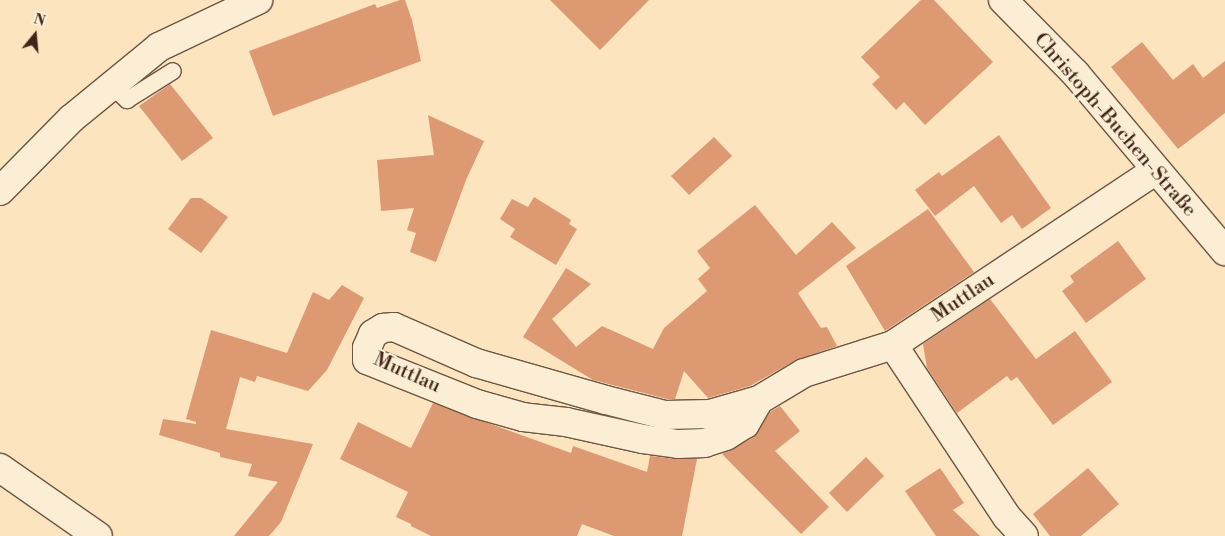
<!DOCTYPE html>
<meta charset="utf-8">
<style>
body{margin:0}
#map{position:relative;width:1225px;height:536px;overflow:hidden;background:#fbe4be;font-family:"Libre Bodoni",serif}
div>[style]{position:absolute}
.building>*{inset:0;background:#dd9971}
.roads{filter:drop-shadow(1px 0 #6e5642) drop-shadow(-1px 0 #6e5642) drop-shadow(0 1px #6e5642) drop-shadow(0 -1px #6e5642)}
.lane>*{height:16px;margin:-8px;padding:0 8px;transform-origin:8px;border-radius:8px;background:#fcedd5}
.street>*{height:28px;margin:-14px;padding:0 14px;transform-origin:14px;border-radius:14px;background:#fcedd5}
span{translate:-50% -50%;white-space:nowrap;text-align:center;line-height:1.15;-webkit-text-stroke:4px #fcedd5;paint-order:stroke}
.street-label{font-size:20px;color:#3f2618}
.north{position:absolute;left:10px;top:10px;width:50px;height:50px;-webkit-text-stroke:4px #fcedd5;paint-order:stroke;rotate:17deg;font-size:14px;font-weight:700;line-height:20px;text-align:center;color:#3f2618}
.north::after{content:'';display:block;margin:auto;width:18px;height:22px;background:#3f2618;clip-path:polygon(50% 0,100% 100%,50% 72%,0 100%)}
</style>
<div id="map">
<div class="building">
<i style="clip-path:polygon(400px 0,405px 0,412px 20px,421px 61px,273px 116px,249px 51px,375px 4px,377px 8px)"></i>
<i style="clip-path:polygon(550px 0,649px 0,600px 50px)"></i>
<i style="clip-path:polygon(921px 0,934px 0,993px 62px,925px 125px,904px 102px,896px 110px,872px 84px,880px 77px,861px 57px)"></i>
<i style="clip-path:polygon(1142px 42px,1173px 80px,1193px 64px,1203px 78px,1225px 61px,1225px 113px,1178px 149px,1111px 67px)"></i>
<i style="clip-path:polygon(170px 84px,213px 138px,182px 161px,139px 106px)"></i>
<i style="clip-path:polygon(428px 115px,484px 141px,466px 180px,436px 262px,410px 252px,416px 233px,407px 230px,414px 208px,381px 211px,377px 160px,434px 155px)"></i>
<i style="clip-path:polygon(999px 135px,1051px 208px,1022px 229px,1012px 215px,1001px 223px,974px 186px,935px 216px,915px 190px,939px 172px,942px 176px)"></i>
<i style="clip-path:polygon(714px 137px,732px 156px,689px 195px,671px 176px)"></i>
<i style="clip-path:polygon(534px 197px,571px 220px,569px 224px,577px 229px,556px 265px,510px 237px,515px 229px,500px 219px,512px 199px,528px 207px)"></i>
<i style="clip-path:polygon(191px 198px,201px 198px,228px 217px,201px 253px,168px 229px)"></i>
<i style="clip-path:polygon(755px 205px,796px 255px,832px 222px,856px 248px,798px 293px,821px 328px,827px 327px,837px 346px,796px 360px,750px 386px,708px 398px,684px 371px,675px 399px,667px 399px,593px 380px,523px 337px,566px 268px,591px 284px,552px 319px,576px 347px,602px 326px,653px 349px,664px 328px,707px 291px,698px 279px,710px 268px,697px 251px)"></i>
<i style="clip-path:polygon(928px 209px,974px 272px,885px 331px,846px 266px)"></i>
<i style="clip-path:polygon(1118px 241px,1146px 279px,1086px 323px,1062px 291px,1074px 282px,1070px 276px)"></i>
<i style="clip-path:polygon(342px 285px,364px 298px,327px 370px,308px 391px,257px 376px,255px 382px,240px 377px,226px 429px,313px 444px,281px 522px,269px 536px,234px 536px,278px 482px,248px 476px,252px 464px,220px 457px,220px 453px,159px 435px,163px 419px,196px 424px,196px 422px,186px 419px,211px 330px,287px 353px,313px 292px,329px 300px)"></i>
<i style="clip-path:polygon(990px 299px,1036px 359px,1075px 331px,1112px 382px,1053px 425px,1017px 377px,1011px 381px,1007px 376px,957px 413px,927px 368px,923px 344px)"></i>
<i style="clip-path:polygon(433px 403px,571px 453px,573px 446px,647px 472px,650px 456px,676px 459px,697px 459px,682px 536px,614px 536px,582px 524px,577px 536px,431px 536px,411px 526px,411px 524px,396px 517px,408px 492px,340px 459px,358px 422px,411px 448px)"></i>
<i style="clip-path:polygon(780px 406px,800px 431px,775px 451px,829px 507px,801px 534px,722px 454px,754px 437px,770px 412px)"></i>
<i style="clip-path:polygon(866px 457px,884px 476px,847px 512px,829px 493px)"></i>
<i style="clip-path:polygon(940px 468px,964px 503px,953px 510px,980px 536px,936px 536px,905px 491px)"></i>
<i style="clip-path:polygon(1088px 468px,1119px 504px,1081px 536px,1050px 536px,1033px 514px)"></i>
</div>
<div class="roads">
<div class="lane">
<i style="left:112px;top:86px;width:21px;rotate:43deg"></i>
<i style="left:127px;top:100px;width:54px;rotate:-32.2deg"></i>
</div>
<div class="street">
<i style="left:1003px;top:0;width:103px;rotate:45.4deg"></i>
<i style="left:1075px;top:73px;width:233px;rotate:49.9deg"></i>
<i style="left:0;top:191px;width:101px;rotate:-45.4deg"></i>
<i style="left:71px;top:119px;width:114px;rotate:-39.3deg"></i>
<i style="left:159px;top:47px;width:110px;rotate:-25.4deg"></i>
<i style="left:893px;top:345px;width:206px;rotate:56.5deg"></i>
<i style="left:1007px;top:517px;width:25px;rotate:48deg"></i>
<i style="left:759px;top:400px;width:28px;rotate:120deg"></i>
<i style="left:745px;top:424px;width:22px;rotate:148deg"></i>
<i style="left:726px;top:436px;width:22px;rotate:162deg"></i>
<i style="left:705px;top:443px;width:27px;rotate:178deg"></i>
<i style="left:678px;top:444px;width:35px;rotate:-172deg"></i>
<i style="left:643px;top:439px;width:79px;rotate:-167.6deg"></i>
<i style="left:566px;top:422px;width:43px;rotate:-173.4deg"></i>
<i style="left:523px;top:417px;width:48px;rotate:-164.2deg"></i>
<i style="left:477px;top:404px;width:118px;rotate:-158.2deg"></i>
<i style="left:367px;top:360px;width:12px;rotate:-90deg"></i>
<i style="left:367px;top:348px;width:15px;rotate:-67deg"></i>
<i style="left:373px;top:334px;width:12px;rotate:-31deg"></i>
<i style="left:383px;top:328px;width:11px;rotate:-5deg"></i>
<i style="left:394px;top:327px;width:90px;rotate:23.7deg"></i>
<i style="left:476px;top:363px;width:135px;rotate:15.9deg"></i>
<i style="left:606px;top:400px;width:61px;rotate:14.3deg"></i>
<i style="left:665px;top:415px;width:45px;rotate:-1.3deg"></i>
<i style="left:710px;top:414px;width:51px;rotate:-15.9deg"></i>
<i style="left:759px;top:400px;width:52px;rotate:-31deg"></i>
<i style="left:804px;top:373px;width:93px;rotate:-17.5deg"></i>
<i style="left:893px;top:345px;width:315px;rotate:-33.6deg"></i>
<i style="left:0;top:468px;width:119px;rotate:34.8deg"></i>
</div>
</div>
<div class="street-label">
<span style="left:1115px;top:125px;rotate:49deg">Christoph-Buchen-Straße</span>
<span style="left:963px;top:298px;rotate:-34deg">Muttlau</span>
<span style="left:407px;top:373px;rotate:24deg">Muttlau</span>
</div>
<div class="north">N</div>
</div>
